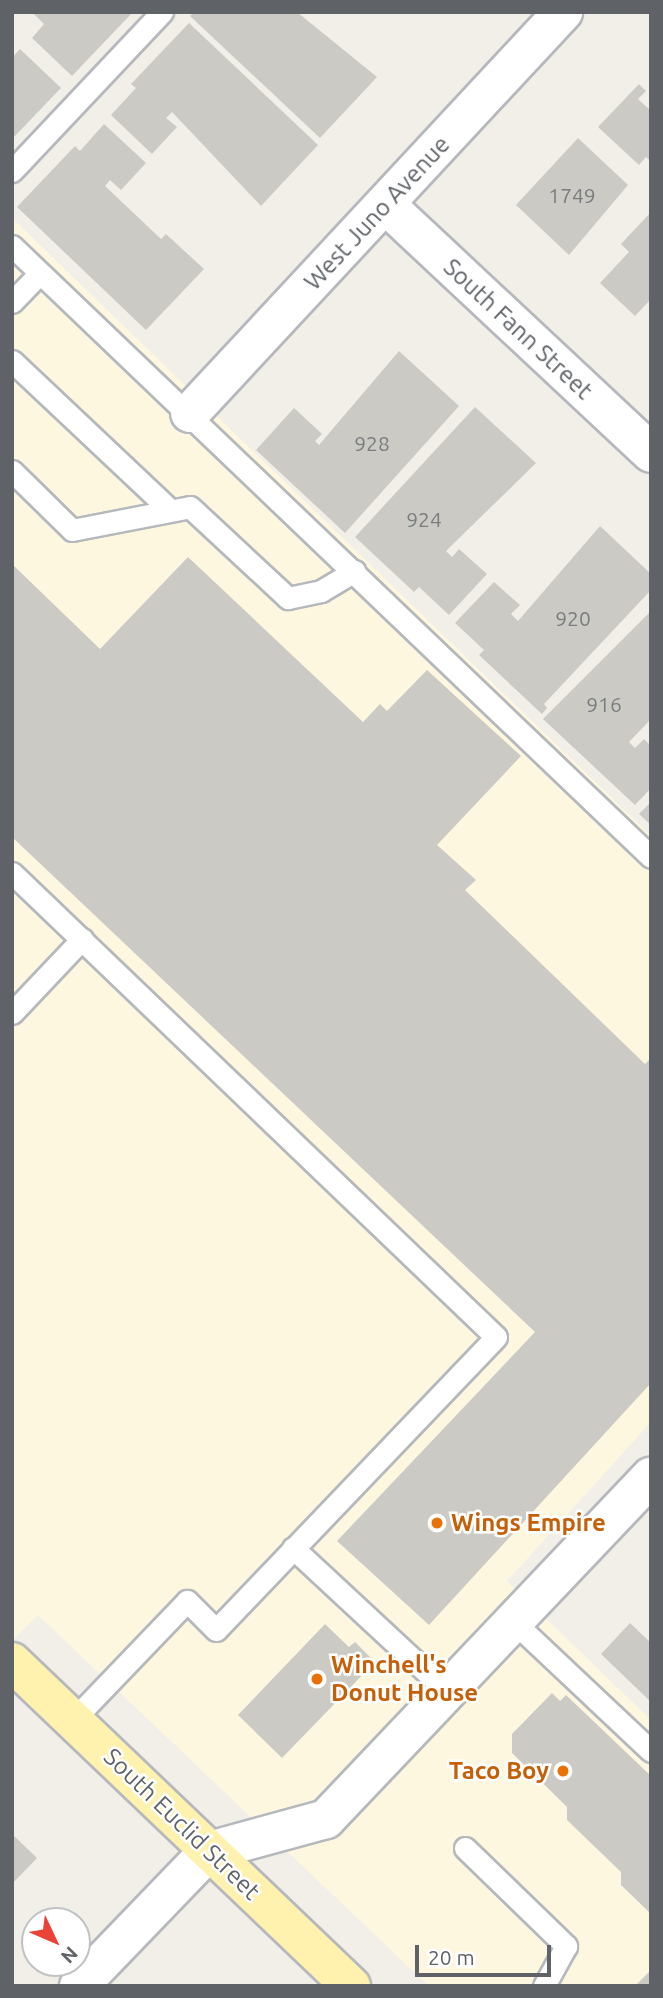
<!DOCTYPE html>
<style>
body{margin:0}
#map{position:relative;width:663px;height:1998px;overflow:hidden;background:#f1efe8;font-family:Ubuntu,sans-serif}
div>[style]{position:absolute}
.commercial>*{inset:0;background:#fef7e0}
.building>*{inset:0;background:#cccac5}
.roads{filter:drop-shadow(2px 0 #b5b8bc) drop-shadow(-2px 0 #b5b8bc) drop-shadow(0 2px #b5b8bc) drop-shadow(0 -2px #b5b8bc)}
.service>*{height:21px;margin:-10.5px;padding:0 10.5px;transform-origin:10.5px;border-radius:10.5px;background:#fff}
.minor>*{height:38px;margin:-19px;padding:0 19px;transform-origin:19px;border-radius:19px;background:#fff}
.primary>*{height:38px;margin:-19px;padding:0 19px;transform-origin:19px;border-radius:19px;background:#fff2af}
.dots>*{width:19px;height:19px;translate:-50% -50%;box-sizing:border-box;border:4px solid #fff;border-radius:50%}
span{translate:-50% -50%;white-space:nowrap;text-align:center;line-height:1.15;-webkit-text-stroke:5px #fff;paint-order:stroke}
.number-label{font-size:21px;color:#7a7d7f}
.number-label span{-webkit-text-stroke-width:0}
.street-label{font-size:24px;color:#5f6368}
.food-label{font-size:24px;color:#c56008;font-weight:700}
.left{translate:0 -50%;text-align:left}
.right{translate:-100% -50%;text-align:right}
.frame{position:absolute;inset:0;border:14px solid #5f6368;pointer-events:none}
.north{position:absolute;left:21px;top:1907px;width:70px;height:70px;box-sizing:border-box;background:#fff;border:2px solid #bfc1c3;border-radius:50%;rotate:134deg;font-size:19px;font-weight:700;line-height:28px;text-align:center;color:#5f6368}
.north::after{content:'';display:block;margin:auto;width:24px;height:32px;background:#ea4335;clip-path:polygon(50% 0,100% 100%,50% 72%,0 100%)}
.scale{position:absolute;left:415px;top:1945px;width:136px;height:32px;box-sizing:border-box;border:4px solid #5f6368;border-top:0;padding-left:9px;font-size:21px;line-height:24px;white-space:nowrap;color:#5f6368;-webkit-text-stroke:5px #fff;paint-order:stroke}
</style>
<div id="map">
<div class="commercial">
<i style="clip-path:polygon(12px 218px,651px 836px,651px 1422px,507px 1581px,651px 1720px,651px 1986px,429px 1986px,38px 1615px,12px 1641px)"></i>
</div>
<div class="building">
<i style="clip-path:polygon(32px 12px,133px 12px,72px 76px,32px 38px,44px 24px)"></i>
<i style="clip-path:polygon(194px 12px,297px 12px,377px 77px,320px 138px,190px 16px)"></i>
<i style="clip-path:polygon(189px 23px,318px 145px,261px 206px,172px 112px,166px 118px,177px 127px,152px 154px,111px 115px,136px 88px,131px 84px)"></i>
<i style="clip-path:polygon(20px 49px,61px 88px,12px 139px,12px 58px)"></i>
<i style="clip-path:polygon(639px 84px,646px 91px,638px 99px,651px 111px,651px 161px,646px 157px,639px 165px,598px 127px)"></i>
<i style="clip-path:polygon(104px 124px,146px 163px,121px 190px,110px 180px,105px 186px,161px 239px,166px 234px,204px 269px,146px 330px,17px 207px,75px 146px,80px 151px)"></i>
<i style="clip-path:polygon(578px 138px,628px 185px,569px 255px,516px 205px)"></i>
<i style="clip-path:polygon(651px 212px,651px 299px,635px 316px,600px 283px,629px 252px,621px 244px)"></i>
<i style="clip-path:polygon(399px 351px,459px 406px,345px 533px,256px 450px,294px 408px,322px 434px,315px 441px,319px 445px)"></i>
<i style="clip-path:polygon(475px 407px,536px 463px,446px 551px,452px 557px,459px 549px,487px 574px,449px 615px,419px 587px,414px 592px,355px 537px)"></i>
<i style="clip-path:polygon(600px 526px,651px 574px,651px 590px,544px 704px,547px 708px,542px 714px,479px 655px,484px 650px,455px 623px,494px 582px,520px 605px,511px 614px,518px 621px)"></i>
<i style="clip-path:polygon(188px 557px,363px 722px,380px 704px,387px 711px,427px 670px,521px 756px,437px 845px,476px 880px,465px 890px,645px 1064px,651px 1058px,651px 1383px,429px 1625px,337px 1541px,535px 1332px,12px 837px,12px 564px,100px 649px)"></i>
<i style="clip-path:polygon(651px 611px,651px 719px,629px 742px,635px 748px,644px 739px,651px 746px,651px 788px,635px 805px,543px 719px)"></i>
<i style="clip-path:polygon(651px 802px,651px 825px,639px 814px)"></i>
<i style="clip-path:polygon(630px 1623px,651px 1643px,651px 1702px,601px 1654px)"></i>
<i style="clip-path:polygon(325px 1624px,349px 1647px,355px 1642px,375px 1662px,282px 1758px,238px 1715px)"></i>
<i style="clip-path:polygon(552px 1693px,560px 1701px,566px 1695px,651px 1776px,651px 1914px,621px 1885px,621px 1872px,567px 1820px,567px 1807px,512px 1753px,512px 1734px)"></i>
<i style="clip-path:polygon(12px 1834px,37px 1858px,12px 1884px)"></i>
<i style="clip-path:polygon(651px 1970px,651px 1986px,635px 1986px)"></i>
</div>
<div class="roads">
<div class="service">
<i style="left:12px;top:171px;width:219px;rotate:-46.7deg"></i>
<i style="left:12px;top:246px;width:884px;rotate:43.72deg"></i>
<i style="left:12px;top:302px;width:40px;rotate:-46deg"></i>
<i style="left:12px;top:361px;width:217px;rotate:43.3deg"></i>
<i style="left:12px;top:471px;width:84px;rotate:44.5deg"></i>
<i style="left:72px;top:530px;width:120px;rotate:-11deg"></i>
<i style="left:190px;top:507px;width:134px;rotate:42.9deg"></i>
<i style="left:288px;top:598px;width:34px;rotate:-12deg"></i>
<i style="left:321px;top:591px;width:39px;rotate:-31deg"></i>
<i style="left:12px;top:873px;width:670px;rotate:43.79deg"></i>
<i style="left:496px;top:1337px;width:405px;rotate:133.7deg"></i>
<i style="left:216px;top:1630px;width:41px;rotate:-135deg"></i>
<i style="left:187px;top:1601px;width:165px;rotate:133.8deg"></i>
<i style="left:12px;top:1013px;width:102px;rotate:-46.6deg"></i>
<i style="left:293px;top:1548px;width:212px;rotate:42.9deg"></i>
<i style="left:514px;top:1622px;width:188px;rotate:43.3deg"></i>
<i style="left:465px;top:1848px;width:141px;rotate:44.1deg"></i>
<i style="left:566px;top:1946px;width:46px;rotate:118.8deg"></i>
</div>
<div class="minor">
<i style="left:385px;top:204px;width:364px;rotate:43.1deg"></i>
<i style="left:190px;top:413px;width:548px;rotate:-47.07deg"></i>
<i style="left:79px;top:1986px;width:187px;rotate:-46.1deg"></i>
<i style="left:209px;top:1851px;width:121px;rotate:-15.3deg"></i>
<i style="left:326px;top:1819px;width:472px;rotate:-46.5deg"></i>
</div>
<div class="primary">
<i style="left:12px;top:1662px;width:469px;rotate:43.7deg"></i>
</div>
</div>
<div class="dots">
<i style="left:437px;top:1523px;background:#e8710a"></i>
<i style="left:317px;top:1679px;background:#e8710a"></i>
<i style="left:563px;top:1771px;background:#e8710a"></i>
</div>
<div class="number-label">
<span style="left:572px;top:195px">1749</span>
<span style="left:372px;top:443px">928</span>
<span style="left:424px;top:519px">924</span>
<span style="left:573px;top:618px">920</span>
<span style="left:604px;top:704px">916</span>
</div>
<div class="street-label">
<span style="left:377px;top:213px;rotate:-47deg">West Juno Avenue</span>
<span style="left:518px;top:329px;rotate:43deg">South Fann Street</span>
<span style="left:182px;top:1824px;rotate:44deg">South Euclid Street</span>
</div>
<div class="food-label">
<span class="left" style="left:451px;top:1523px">Wings Empire</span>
<span class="left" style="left:331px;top:1679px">Winchell's<br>Donut House</span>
<span class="right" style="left:549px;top:1771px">Taco Boy</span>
</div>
<div class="frame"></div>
<div class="north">N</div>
<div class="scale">20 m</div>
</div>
